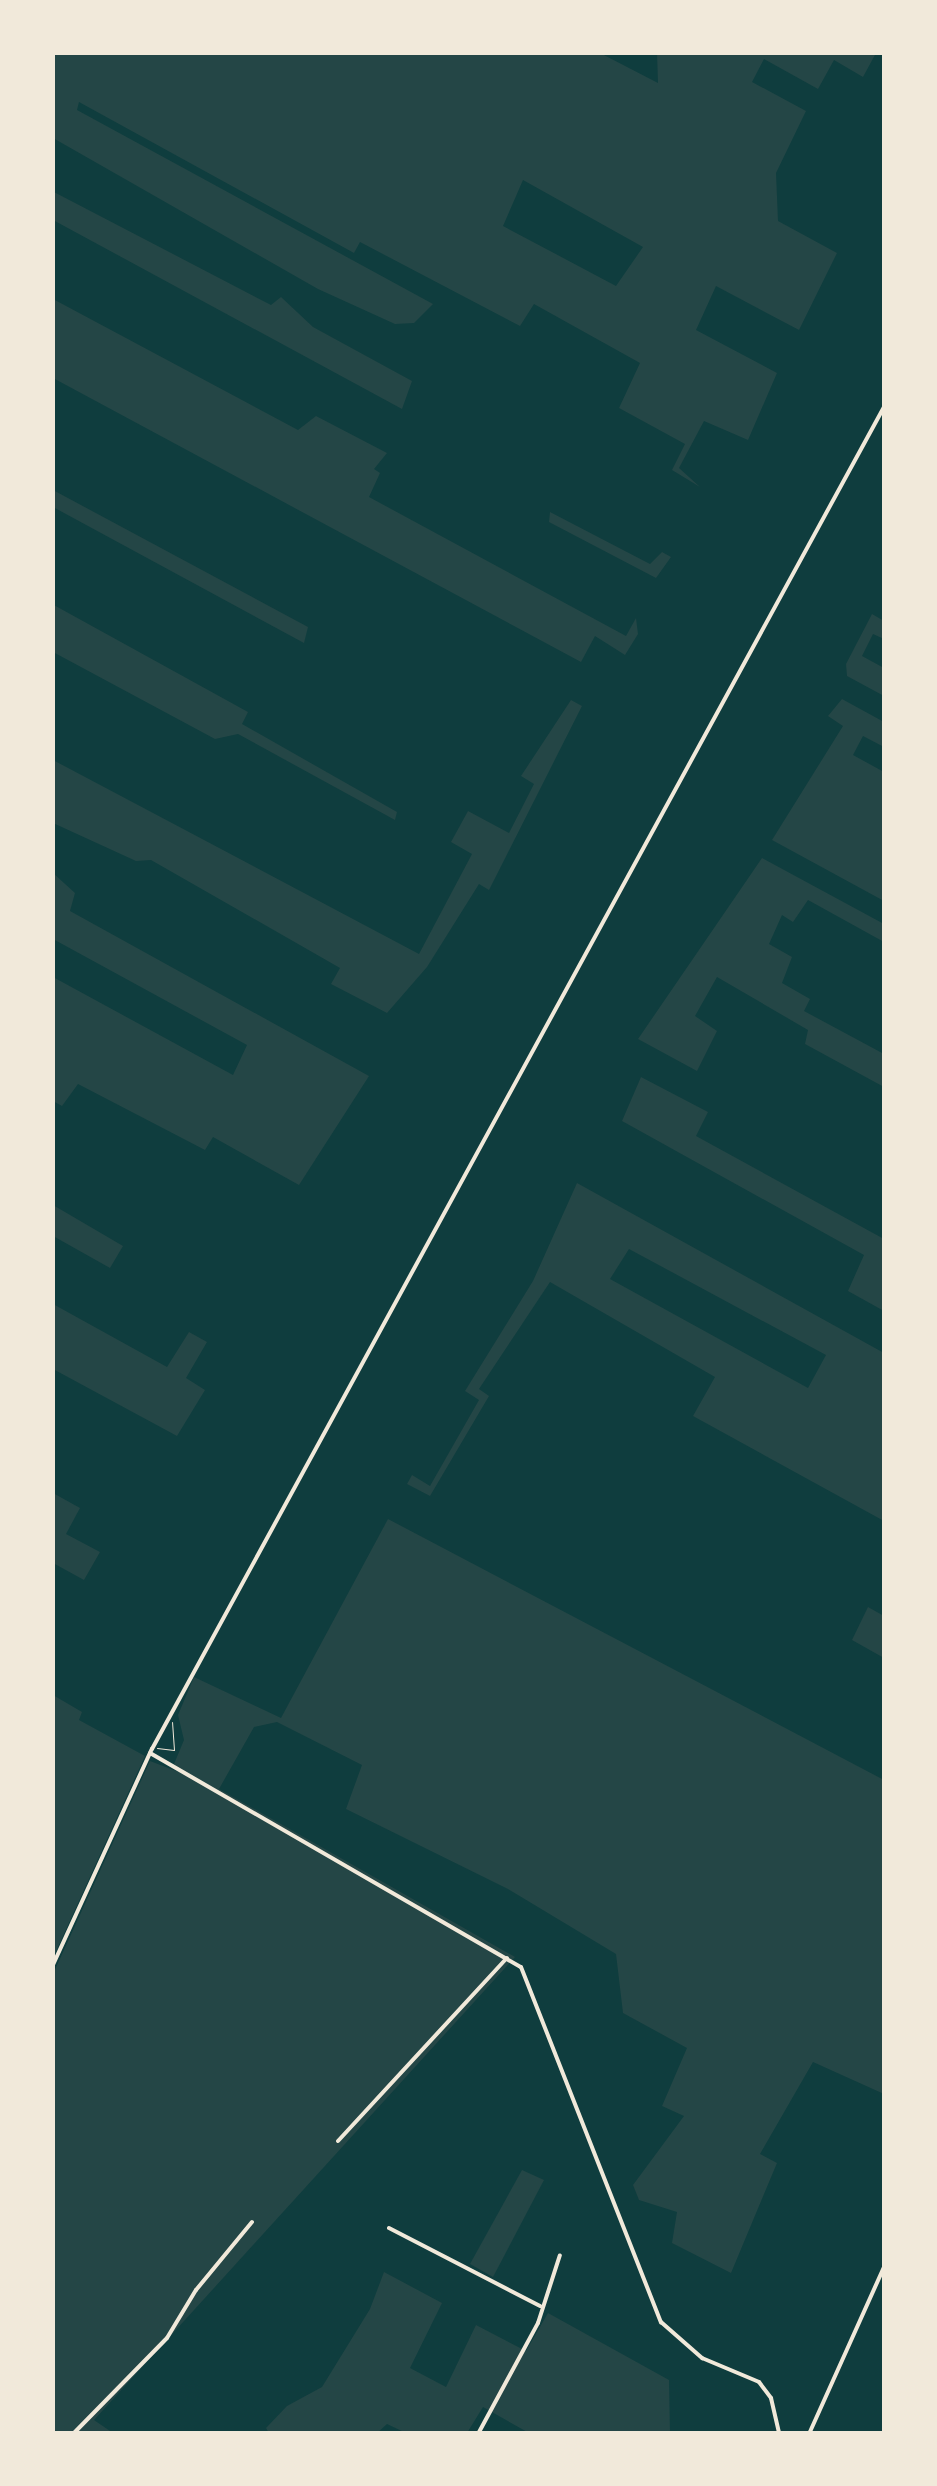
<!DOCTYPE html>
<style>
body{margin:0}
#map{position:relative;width:937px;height:2486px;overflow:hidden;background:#0f3d3e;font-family:Mulish,sans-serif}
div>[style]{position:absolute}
.green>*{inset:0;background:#244646}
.service>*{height:1px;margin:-0.5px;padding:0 0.5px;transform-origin:0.5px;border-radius:0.5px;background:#f1e9da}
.minor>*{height:4px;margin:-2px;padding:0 2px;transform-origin:2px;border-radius:2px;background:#f1e9da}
.tertiary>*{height:4px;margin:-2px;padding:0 2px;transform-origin:2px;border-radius:2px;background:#f1e9da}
span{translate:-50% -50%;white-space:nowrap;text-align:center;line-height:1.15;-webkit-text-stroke:9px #f1e9da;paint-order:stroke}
.frame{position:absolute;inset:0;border:55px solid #f1e9da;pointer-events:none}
</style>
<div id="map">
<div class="green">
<i style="clip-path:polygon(evenodd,52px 53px,600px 53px,658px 83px,657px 53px,876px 53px,863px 77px,834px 60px,818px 89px,764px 59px,752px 82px,806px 111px,776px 173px,778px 221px,837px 253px,799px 330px,716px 286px,696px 330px,777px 373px,748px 440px,704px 421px,679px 468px,700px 487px,672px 470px,685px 444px,619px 408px,640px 363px,534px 304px,520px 326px,360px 242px,354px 253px,79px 102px,77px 110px,433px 304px,414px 323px,395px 324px,318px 289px,53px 138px,52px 53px,523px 180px,643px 247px,616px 286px,503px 226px,523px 180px)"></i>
<i style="clip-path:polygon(52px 191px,271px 305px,281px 297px,313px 327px,412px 381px,402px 409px,53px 220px)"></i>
<i style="clip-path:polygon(53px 299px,298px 430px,316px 416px,387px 453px,374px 469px,380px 473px,369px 497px,626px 636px,636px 618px,638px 634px,625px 655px,595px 636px,581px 662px,53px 378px)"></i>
<i style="clip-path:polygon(53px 490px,308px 627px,304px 643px,53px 507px)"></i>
<i style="clip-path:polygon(550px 512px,650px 564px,662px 552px,671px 557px,656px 578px,549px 522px)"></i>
<i style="clip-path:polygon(52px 604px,248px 712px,242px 724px,397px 812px,395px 820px,238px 734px,215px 739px,53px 652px)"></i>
<i style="clip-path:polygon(872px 614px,884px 621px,884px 639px,873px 634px,862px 656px,884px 668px,884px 696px,847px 676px,846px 664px)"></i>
<i style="clip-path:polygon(842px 699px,884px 722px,884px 747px,863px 736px,853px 755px,884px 772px,884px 901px,772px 840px,843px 726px,828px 716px)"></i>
<i style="clip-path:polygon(571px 700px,582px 706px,489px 890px,479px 884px,427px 967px,387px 1013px,331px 984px,340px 968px,151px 860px,136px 861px,53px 823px,53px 760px,419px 954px,472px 854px,451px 842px,468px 811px,509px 833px,534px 784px,521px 776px)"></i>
<i style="clip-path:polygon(762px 858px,884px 924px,884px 942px,808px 900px,793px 922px,782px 915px,769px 944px,792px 957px,782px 983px,810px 999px,804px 1011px,884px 1054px,884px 1087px,805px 1044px,808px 1030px,717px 977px,695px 1016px,717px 1031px,697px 1071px,638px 1039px)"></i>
<i style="clip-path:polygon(53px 873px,75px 893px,70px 911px,369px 1076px,299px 1185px,213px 1137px,205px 1150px,78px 1084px,62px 1106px,53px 1101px,53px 977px,233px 1075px,247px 1045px,53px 939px)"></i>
<i style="clip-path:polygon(641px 1077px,708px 1112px,696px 1136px,884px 1239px,884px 1311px,848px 1291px,864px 1255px,622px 1121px)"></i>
<i style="clip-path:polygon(evenodd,577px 1183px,884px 1353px,884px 1521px,693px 1416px,715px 1377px,550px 1282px,479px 1389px,489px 1396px,430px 1496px,407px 1484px,412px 1475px,430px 1486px,479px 1400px,465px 1391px,533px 1281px,577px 1183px,629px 1249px,826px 1355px,808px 1388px,610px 1279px,629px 1249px)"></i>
<i style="clip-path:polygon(53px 1205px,123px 1246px,110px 1268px,53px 1236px)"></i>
<i style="clip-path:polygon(53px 1304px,167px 1367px,189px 1332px,207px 1342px,186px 1378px,205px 1390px,177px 1436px,53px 1369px)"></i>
<i style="clip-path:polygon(53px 1493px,80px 1508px,66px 1534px,100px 1552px,84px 1580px,53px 1563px)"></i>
<i style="clip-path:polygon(388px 1519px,884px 1780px,884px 2094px,813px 2062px,760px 2154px,777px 2163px,731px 2273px,672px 2243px,677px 2212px,639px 2200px,633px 2185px,684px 2116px,662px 2106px,687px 2048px,623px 2013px,616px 1954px,508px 1889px,346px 1809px,362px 1765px,277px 1722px,254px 1727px,219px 1789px,515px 1957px,94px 2420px,113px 2433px,53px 2434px,53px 1974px,150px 1761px,184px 1774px,174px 1764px,184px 1740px,178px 1715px,194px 1677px,281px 1718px)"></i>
<i style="clip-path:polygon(868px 1607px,884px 1616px,884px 1658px,852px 1640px)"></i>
<i style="clip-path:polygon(53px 1695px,82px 1712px,79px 1720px,145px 1756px,53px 1958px)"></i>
<i style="clip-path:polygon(522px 2170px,544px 2180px,493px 2277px,470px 2264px)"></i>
<i style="clip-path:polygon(384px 2272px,442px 2303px,410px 2368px,446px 2387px,476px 2325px,526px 2351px,548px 2313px,669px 2380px,670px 2433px,529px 2433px,483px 2407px,467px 2433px,406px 2433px,387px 2424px,376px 2434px,269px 2433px,266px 2428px,287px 2406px,322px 2387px,370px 2309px)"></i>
</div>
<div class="service">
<i style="left:157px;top:1748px;width:17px;rotate:7deg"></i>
<i style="left:174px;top:1750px;width:28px;rotate:-94deg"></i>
</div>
<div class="minor">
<i style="left:150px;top:1753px;width:428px;rotate:30deg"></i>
<i style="left:521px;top:1967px;width:382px;rotate:68.5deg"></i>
<i style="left:661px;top:2322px;width:55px;rotate:41.3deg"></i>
<i style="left:702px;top:2358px;width:62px;rotate:22.8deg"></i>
<i style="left:759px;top:2382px;width:20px;rotate:53deg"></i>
<i style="left:771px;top:2398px;width:37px;rotate:77deg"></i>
<i style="left:338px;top:2141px;width:249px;rotate:-47.3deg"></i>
<i style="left:389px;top:2228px;width:170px;rotate:27.3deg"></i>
<i style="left:73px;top:2434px;width:134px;rotate:-45.6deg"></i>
<i style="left:167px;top:2338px;width:56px;rotate:-58.9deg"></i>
<i style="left:196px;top:2290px;width:88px;rotate:-50.5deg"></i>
<i style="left:478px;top:2434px;width:126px;rotate:-61.6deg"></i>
<i style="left:538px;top:2323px;width:71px;rotate:-72.1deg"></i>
<i style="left:809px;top:2434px;width:183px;rotate:-65.8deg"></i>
</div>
<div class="tertiary">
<i style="left:52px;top:1967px;width:240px;rotate:-65.4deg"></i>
<i style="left:152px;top:1749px;width:1529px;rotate:-61.39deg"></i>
</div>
<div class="frame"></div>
</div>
